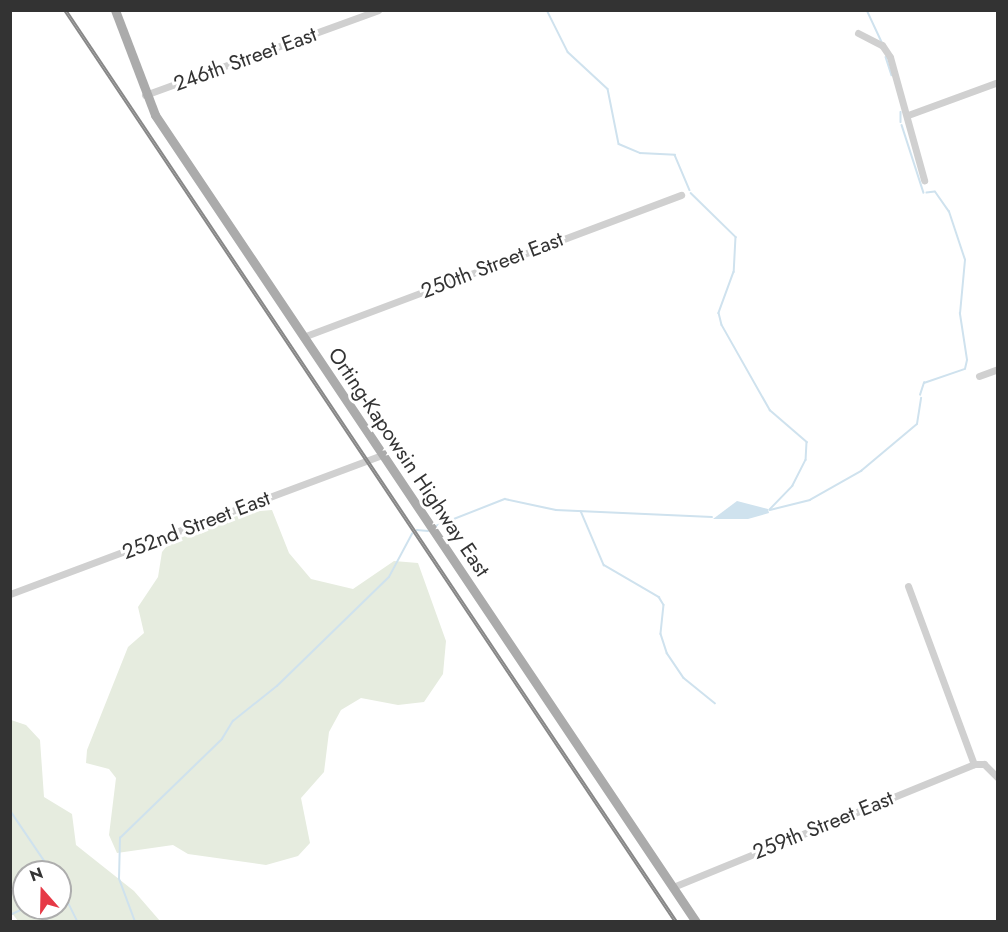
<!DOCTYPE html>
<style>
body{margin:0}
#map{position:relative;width:1008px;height:932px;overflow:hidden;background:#fff;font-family:Jost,sans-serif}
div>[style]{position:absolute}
.green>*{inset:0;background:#e6ecdf}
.water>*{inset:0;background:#cfe2ee}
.stream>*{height:1.5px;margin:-0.75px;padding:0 0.75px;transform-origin:0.75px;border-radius:0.75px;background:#cfe2ee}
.minor>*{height:7px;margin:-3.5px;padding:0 3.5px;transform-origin:3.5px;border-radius:3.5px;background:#d0d0d0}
.major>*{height:9px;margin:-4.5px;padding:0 4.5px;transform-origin:4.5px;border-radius:4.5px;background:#ababab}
.rail>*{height:4px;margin-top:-2px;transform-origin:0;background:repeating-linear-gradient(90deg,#fff 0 4.5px,#888 0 9px);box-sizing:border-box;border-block:2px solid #888}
span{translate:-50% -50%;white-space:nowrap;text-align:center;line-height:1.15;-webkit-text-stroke:6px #fff;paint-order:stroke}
.street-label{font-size:21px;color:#333}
.frame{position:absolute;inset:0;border:12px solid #333;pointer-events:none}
.north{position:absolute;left:12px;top:860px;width:60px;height:60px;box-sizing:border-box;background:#fff;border:2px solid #adadad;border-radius:50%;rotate:340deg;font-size:16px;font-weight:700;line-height:24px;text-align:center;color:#333}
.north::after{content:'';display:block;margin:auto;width:21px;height:27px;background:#e63946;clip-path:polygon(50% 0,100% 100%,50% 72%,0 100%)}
</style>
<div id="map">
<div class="green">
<i style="clip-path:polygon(272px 510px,289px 553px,311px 579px,353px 589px,394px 561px,418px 563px,446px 641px,443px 674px,424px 702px,398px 705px,361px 698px,341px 710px,329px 732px,324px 772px,301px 798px,310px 843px,298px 856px,266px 865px,188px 854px,173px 845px,117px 853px,109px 835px,116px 778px,109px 769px,86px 763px,87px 750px,128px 647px,144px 633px,138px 607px,158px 577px,162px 552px,170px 542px,247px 512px)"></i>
<i style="clip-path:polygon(evenodd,11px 720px,26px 725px,40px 740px,44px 797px,72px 814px,76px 845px,134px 891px,160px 921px,18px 921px,11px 912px,11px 720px,24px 872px,60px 872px,60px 908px,24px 908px,24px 872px)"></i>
</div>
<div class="water">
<i style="clip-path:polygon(737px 501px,768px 509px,769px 513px,748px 519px,713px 519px)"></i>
</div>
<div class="stream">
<i style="left:547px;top:10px;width:47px;rotate:63.4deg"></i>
<i style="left:568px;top:52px;width:54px;rotate:42.8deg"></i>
<i style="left:608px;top:89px;width:56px;rotate:78.7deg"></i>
<i style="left:619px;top:144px;width:23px;rotate:23deg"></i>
<i style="left:640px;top:153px;width:35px;rotate:3deg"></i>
<i style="left:675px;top:155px;width:38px;rotate:67deg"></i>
<i style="left:867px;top:10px;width:35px;rotate:65deg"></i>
<i style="left:886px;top:57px;width:19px;rotate:72deg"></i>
<i style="left:901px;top:112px;width:10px;rotate:90deg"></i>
<i style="left:902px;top:125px;width:71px;rotate:72.1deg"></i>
<i style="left:691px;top:193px;width:63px;rotate:44.4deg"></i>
<i style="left:736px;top:237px;width:35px;rotate:93deg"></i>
<i style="left:734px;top:272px;width:44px;rotate:110.1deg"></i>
<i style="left:719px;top:313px;width:12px;rotate:76deg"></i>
<i style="left:722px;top:325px;width:98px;rotate:60.5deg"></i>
<i style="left:770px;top:410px;width:49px;rotate:40.9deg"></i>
<i style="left:807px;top:442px;width:18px;rotate:93deg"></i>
<i style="left:806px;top:460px;width:29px;rotate:117deg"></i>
<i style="left:793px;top:486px;width:33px;rotate:134deg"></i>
<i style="left:920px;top:395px;width:13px;rotate:-72deg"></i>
<i style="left:924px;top:383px;width:43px;rotate:-18.9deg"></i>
<i style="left:965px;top:369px;width:9px;rotate:-77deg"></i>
<i style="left:967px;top:360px;width:47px;rotate:-98.7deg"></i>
<i style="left:960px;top:314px;width:54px;rotate:-84.7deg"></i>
<i style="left:965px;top:260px;width:51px;rotate:-108.4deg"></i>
<i style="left:949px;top:212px;width:24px;rotate:-125deg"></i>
<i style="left:935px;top:192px;width:8px;rotate:173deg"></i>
<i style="left:770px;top:510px;width:41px;rotate:-14deg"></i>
<i style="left:810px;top:500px;width:59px;rotate:-29.6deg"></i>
<i style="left:861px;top:471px;width:73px;rotate:-40deg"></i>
<i style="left:917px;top:424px;width:26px;rotate:-81deg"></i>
<i style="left:581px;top:511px;width:59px;rotate:66.9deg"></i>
<i style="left:604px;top:565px;width:64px;rotate:30.2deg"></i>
<i style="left:659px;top:597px;width:9px;rotate:58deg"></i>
<i style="left:664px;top:605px;width:29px;rotate:96deg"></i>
<i style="left:661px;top:634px;width:20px;rotate:72deg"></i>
<i style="left:667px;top:653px;width:30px;rotate:56deg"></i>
<i style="left:684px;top:678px;width:40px;rotate:39deg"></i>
<i style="left:436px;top:526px;width:74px;rotate:-21.4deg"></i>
<i style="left:505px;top:499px;width:52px;rotate:12.2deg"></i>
<i style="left:556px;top:510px;width:156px;rotate:2.6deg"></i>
<i style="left:417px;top:530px;width:11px;rotate:5deg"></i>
<i style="left:10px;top:810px;width:75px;rotate:55.9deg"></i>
<i style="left:60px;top:886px;width:40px;rotate:63.4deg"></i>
<i style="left:39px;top:908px;width:17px;rotate:57deg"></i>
<i style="left:10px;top:915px;width:17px;rotate:-25deg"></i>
<i style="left:135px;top:922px;width:46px;rotate:-110.4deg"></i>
<i style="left:119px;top:879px;width:41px;rotate:-88.6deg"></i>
<i style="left:120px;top:838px;width:142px;rotate:-44.1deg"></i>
<i style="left:222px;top:739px;width:21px;rotate:-59deg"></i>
<i style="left:233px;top:721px;width:56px;rotate:-38.5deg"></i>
<i style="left:277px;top:686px;width:156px;rotate:-44.2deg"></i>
<i style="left:389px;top:577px;width:49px;rotate:-61.9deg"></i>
</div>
<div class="minor">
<i style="left:858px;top:33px;width:27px;rotate:27deg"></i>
<i style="left:882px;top:45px;width:14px;rotate:56deg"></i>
<i style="left:890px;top:57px;width:128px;rotate:74.5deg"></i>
<i style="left:145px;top:95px;width:248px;rotate:-20deg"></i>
<i style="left:908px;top:115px;width:96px;rotate:-20.1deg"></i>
<i style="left:303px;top:337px;width:404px;rotate:-20.6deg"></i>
<i style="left:979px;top:376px;width:20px;rotate:-20deg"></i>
<i style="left:908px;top:586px;width:190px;rotate:69.7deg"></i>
<i style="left:10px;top:594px;width:397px;rotate:-20.5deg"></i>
<i style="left:673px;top:887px;width:325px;rotate:-22.2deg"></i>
<i style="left:974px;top:764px;width:10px"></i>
<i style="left:984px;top:764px;width:20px;rotate:45deg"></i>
</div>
<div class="major">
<i style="left:115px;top:10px;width:112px;rotate:69.1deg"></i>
<i style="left:155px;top:115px;width:972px;rotate:56.16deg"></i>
</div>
<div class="rail">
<i style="left:65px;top:10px;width:1098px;rotate:56.18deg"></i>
</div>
<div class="street-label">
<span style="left:245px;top:59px;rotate:-20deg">246th Street East</span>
<span style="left:492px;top:265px;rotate:-21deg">250th Street East</span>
<span style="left:409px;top:462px;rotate:56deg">Orting-Kapowsin Highway East</span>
<span style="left:196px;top:525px;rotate:-21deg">252nd Street East</span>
<span style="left:823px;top:825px;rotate:-22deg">259th Street East</span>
</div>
<div class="frame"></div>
<div class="north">N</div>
</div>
